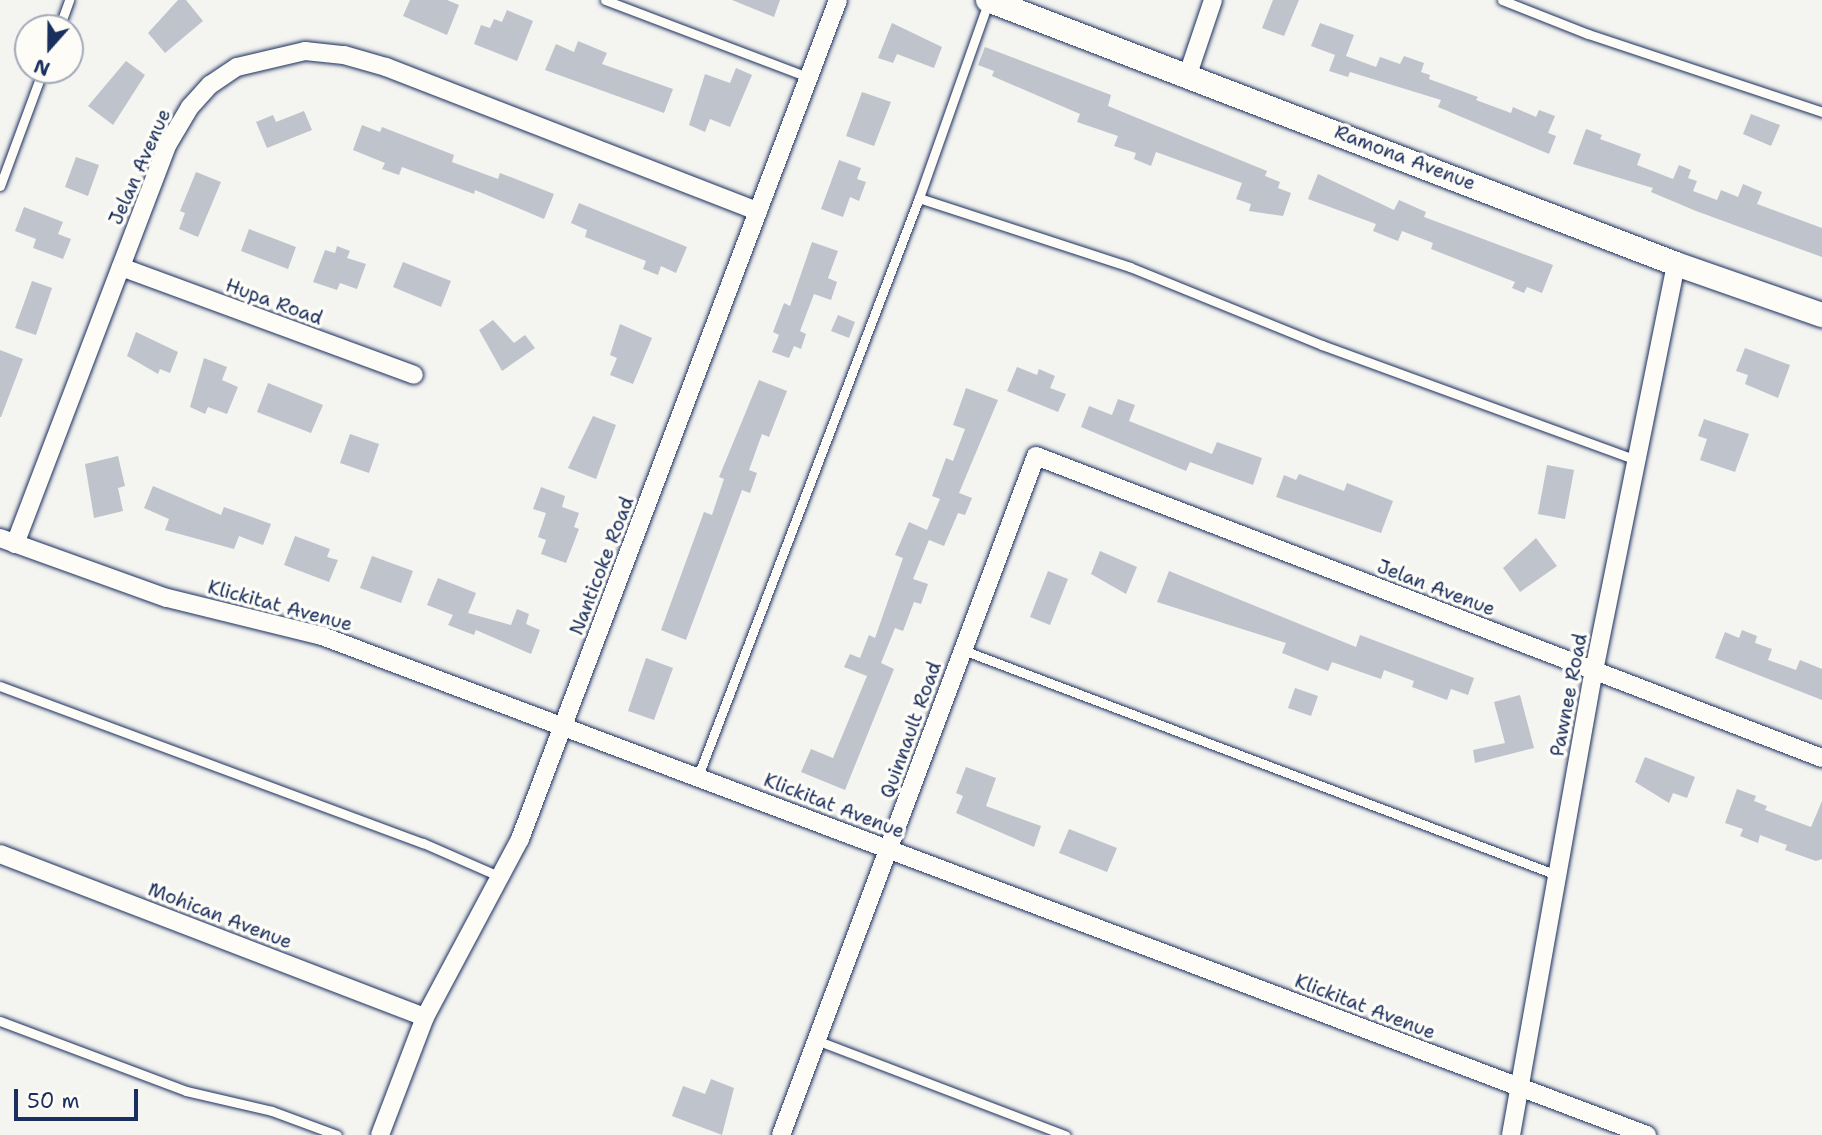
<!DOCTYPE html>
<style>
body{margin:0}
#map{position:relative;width:1822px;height:1135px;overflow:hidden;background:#f4f4f1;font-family:"Shantell Sans",sans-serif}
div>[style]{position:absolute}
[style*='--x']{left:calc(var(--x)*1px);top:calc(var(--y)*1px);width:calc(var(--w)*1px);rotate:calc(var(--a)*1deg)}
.building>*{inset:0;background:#bfc3cc}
.roads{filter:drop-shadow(0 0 2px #1b2f5e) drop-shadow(0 0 2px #1b2f5e)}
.lane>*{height:9px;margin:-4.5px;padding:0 4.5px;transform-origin:4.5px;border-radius:4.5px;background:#fdfcf7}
.street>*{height:18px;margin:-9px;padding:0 9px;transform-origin:9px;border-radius:9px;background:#fdfcf7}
.secondary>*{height:24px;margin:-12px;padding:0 12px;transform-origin:12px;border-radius:12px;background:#fdfcf7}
span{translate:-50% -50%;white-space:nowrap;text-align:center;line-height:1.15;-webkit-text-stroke:7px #fdfcf7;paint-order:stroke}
.street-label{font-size:19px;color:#1b2f5e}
.north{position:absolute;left:14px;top:14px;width:70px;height:70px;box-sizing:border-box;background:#fdfcf7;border:2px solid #a3aaba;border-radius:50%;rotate:201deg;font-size:19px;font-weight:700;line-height:28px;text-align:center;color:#1b2f5e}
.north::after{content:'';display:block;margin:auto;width:24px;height:32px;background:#1b2f5e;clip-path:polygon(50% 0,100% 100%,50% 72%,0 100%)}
.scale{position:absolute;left:14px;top:1089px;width:124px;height:32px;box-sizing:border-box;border:4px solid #1b2f5e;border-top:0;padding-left:9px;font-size:21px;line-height:24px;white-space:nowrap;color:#1b2f5e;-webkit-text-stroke:5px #fdfcf7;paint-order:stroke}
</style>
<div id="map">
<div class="building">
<div style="clip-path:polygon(178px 0,186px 0,203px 21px,165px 53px,148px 33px)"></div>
<div style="clip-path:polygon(410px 0,447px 0,459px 5px,447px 35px,403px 16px)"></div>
<div style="clip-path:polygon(732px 0,780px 0,774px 17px)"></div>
<div style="clip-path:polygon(1273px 0,1299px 0,1284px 36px,1262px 28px)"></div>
<div style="clip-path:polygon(507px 10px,533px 21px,517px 61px,474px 44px,481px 25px,490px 28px,494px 19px,502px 22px)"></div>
<div style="clip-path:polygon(892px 23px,942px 47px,934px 68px,897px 54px,893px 63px,878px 58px)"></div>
<div style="clip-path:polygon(1320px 23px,1354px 35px,1346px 56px,1376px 67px,1380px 57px,1400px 64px,1404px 56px,1424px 63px,1421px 72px,1430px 75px,1429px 79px,1478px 97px,1476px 100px,1511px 113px,1513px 107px,1536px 117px,1539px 110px,1555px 116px,1548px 133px,1556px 136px,1549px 154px,1438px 107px,1441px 100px,1350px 72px,1348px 77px,1329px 71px,1335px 55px,1311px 46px)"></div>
<div style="clip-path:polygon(578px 41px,607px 53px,602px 64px,673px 89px,664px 113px,545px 70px,556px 44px,574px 52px)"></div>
<div style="clip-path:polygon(985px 47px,1111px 95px,1108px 106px,1267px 171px,1265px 176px,1280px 182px,1278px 188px,1291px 193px,1283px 216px,1249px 211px,1251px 204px,1236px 199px,1242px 183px,1156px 152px,1151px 166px,1134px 159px,1136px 153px,1114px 146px,1118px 136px,1077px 122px,1080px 114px,992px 76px,994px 71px,978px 65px)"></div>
<div style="clip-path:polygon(126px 61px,145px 75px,113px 125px,88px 106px)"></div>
<div style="clip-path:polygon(736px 68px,752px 75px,730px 127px,710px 119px,705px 132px,689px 125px,705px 74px,730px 83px)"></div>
<div style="clip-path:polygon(862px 92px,891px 102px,874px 146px,846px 136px)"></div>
<div style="clip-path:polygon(304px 111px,312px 130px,267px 148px,256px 122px,273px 115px,276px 122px)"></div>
<div style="clip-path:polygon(1751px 114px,1780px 125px,1771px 146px,1743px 134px)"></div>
<div style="clip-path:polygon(362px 125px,380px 132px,382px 127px,454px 155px,452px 162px,498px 179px,500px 173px,554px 194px,544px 219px,475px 190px,474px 194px,402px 167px,399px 175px,382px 169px,385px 163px,353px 150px)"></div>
<div style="clip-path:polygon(1586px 129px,1602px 135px,1600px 139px,1641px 154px,1637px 165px,1673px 179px,1679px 165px,1691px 170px,1688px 178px,1697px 181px,1693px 191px,1717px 200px,1721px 190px,1738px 197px,1743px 184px,1762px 192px,1757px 204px,1822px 228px,1822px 257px,1696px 211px,1651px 192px,1653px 188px,1573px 164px)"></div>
<div style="clip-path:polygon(76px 157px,99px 165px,88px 196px,65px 187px)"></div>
<div style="clip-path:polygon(839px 160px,861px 168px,857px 179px,866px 182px,859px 201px,850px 197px,843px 217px,821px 209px)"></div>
<div style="clip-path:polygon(196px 172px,221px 182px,198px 237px,179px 229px,185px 213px,180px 211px)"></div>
<div style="clip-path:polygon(1318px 174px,1394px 210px,1399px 200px,1426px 212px,1424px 217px,1553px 265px,1542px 293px,1527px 287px,1524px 293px,1512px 288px,1515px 282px,1431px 249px,1433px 243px,1402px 231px,1398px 241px,1373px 231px,1376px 224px,1308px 199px)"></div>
<div style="clip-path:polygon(579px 203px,687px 247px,676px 273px,661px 266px,658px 275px,643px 269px,646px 261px,585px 237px,587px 230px,571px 223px)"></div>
<div style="clip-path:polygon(24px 207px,63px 222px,58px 234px,71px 239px,63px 259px,33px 248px,36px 239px,15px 231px)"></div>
<div style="clip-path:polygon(249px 229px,296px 247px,288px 269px,241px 251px)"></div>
<div style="clip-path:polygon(812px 242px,838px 251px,828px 278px,837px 282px,831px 300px,814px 294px,800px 331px,806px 334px,801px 349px,794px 346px,789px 358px,772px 352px,779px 335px,773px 332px,784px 303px,790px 306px)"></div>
<div style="clip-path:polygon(337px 246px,350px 251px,347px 258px,366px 264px,357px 289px,340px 283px,337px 290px,313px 282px,325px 250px,335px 253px)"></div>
<div style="clip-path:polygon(403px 262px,451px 281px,441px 307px,393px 287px)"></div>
<div style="clip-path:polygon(32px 281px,52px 288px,36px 335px,15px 328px)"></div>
<div style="clip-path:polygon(838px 315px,855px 322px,849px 338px,831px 331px)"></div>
<div style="clip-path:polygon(493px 320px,514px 343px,525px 335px,535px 348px,502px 371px,479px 330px)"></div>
<div style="clip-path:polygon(620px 324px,652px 338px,633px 384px,610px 375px,617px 358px,610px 355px)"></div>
<div style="clip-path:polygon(136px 332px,178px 352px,170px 373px,160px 369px,158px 374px,127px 356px)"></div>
<div style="clip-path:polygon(1745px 348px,1790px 365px,1778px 398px,1745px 384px,1748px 375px,1736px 371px)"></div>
<div style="clip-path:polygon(0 350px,23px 359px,1px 417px,0 417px)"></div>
<div style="clip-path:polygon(204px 358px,227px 367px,222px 380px,238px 387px,227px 414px,208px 407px,205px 414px,190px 407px)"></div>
<div style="clip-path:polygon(1017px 367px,1037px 375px,1039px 369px,1055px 376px,1050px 388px,1066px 394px,1058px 412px,1007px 391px)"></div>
<div style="clip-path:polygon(759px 380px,787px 391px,769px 437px,762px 434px,749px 470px,757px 473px,750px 493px,742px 490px,686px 640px,661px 630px,704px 512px,712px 515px,724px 479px,719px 477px)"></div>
<div style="clip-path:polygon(268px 383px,323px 405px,311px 433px,257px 412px)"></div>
<div style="clip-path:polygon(966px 388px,998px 400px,959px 493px,972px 498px,965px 515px,958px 513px,944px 546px,929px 540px,913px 579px,928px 584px,921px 604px,914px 602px,903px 631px,895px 628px,881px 663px,894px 669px,845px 790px,801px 772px,811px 749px,833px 758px,867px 676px,844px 667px,850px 654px,860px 658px,869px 635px,875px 638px,903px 558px,895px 555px,909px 522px,927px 530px,940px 499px,932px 496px,946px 458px,953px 461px,965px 429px,953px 425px)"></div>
<div style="clip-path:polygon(1118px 399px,1135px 405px,1129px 421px,1212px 454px,1217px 442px,1262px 458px,1253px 485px,1190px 462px,1186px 471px,1081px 427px,1089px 406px,1112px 415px)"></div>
<div style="clip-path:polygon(593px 416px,616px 425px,596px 479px,568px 468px)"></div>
<div style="clip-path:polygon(1704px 419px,1749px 434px,1735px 472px,1700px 460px,1707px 439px,1698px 436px)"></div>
<div style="clip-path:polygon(350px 434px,379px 444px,369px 473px,340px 463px)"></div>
<div style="clip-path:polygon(118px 456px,125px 486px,118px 488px,123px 511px,94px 518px,85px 464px)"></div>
<div style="clip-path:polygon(1547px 465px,1574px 470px,1565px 519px,1538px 514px)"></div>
<div style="clip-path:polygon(1299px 474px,1344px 491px,1347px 483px,1393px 501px,1381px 533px,1276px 497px,1284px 475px,1296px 480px)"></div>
<div style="clip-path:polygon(153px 486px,221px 515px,224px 507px,271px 524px,263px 545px,239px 536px,234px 549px,165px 530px,169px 519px,144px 508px)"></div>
<div style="clip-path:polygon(541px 487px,565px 496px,562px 507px,579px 513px,574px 527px,579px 529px,566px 563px,541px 554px,546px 540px,538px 537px,546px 513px,533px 509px)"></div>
<div style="clip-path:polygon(295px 536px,330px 549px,327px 557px,338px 560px,329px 582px,284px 565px)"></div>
<div style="clip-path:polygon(1536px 538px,1557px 566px,1520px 592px,1503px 568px)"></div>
<div style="clip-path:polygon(1100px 551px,1137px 567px,1126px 594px,1091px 574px)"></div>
<div style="clip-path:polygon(372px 556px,413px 571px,401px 603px,360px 588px)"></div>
<div style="clip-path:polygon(1048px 571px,1068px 579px,1050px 625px,1030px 617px)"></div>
<div style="clip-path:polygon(1169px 571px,1356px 647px,1360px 635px,1474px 678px,1468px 695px,1451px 689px,1447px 700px,1412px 687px,1414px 681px,1384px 670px,1381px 679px,1332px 662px,1328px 671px,1282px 653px,1286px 643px,1157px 602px)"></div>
<div style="clip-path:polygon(438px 578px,476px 593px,468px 613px,511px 625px,517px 609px,529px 614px,526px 624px,540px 630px,531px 654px,476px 630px,474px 635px,448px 625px,453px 615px,427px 605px)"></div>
<div style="clip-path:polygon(1742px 630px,1757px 636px,1755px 643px,1772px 649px,1768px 660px,1796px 670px,1800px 660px,1822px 669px,1822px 700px,1715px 658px,1725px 632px,1739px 638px)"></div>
<div style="clip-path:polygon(646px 658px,673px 668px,654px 720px,628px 711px)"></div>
<div style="clip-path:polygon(1295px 688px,1318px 696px,1311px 716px,1288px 708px)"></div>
<div style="clip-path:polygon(1520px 695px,1534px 748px,1475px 763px,1473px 750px,1505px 743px,1494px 702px)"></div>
<div style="clip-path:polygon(1645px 757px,1695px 777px,1687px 798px,1673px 793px,1669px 803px,1635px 782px)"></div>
<div style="clip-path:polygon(966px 767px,996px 778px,986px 806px,1041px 826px,1034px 847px,956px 813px,963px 796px,956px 793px)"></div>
<div style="clip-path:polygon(1737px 789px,1756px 796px,1754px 801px,1767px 806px,1765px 810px,1811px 827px,1822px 801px,1822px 859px,1816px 861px,1785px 850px,1787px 845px,1760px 835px,1758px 843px,1740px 836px,1743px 829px,1725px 823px)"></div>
<div style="clip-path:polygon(1069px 829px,1117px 848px,1107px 872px,1059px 853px)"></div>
<div style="clip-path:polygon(711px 1079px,734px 1088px,722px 1135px,672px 1116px,683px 1086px,705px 1094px)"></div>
</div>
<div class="roads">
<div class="lane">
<div style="--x:605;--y:0;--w:217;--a:20.8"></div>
<div style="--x:989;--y:0;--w:210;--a:109.5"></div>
<div style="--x:919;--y:198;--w:222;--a:18.1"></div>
<div style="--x:1130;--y:267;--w:207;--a:22.1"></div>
<div style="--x:1322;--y:345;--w:334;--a:20.1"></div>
<div style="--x:1502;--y:0;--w:92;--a:21.6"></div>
<div style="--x:1588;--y:34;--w:247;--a:18.4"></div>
<div style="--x:59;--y:28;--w:30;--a:-70"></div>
<div style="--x:0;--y:186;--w:124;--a:-69.7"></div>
<div style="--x:963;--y:650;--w:635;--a:20.75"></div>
<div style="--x:0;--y:686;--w:451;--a:20.4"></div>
<div style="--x:423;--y:843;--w:85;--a:23.6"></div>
<div style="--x:698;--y:776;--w:619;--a:-69.08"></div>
<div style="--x:0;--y:1021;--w:199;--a:20.6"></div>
<div style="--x:186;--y:1091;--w:88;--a:13.1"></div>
<div style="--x:272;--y:1111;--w:69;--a:20.3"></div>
<div style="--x:816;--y:1040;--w:267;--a:20.9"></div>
</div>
<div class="street">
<div style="--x:1188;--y:74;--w:78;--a:-71.3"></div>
<div style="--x:121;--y:267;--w:312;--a:20.2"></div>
<div style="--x:0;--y:538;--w:177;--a:19.8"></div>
<div style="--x:167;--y:598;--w:160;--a:13.8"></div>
<div style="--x:322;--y:636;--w:1416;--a:20.64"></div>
<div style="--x:15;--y:544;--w:428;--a:-69.1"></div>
<div style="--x:168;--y:144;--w:43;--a:-59.3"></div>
<div style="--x:190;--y:107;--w:30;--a:-48"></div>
<div style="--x:210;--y:85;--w:32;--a:-34"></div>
<div style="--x:237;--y:67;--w:70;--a:-13.2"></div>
<div style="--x:305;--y:51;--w:39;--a:6"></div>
<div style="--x:344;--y:55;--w:44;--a:15.9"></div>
<div style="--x:386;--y:67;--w:399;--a:21.2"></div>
<div style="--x:0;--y:854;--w:455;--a:21"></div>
<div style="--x:380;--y:1135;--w:126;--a:-69.1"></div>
<div style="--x:425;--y:1017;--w:202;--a:-61.9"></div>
<div style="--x:520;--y:839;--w:897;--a:-69.24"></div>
<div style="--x:781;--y:1135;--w:725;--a:-69.42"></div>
<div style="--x:1036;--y:456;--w:842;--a:21.02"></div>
<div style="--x:1511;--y:1135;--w:471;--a:-79.9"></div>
<div style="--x:1594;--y:671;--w:415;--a:-78.6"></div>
</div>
<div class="secondary">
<div style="--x:988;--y:0;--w:737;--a:20.99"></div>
<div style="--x:1676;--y:264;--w:155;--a:19.3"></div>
</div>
</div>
<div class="street-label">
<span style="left:1405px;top:158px;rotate:21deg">Ramona Avenue</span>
<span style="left:140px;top:167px;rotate:-66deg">Jelan Avenue</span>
<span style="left:274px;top:302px;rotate:20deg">Hupa Road</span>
<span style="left:602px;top:566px;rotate:-69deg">Nanticoke Road</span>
<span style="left:1436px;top:588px;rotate:21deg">Jelan Avenue</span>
<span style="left:280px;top:606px;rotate:15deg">Klickitat Avenue</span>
<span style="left:1569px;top:695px;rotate:-79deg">Pawnee Road</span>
<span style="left:911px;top:730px;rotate:-70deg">Quinnault Road</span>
<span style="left:834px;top:806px;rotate:21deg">Klickitat Avenue</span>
<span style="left:220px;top:916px;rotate:21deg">Mohican Avenue</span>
<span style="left:1365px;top:1007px;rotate:21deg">Klickitat Avenue</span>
</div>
<div class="north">N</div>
<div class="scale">50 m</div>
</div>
